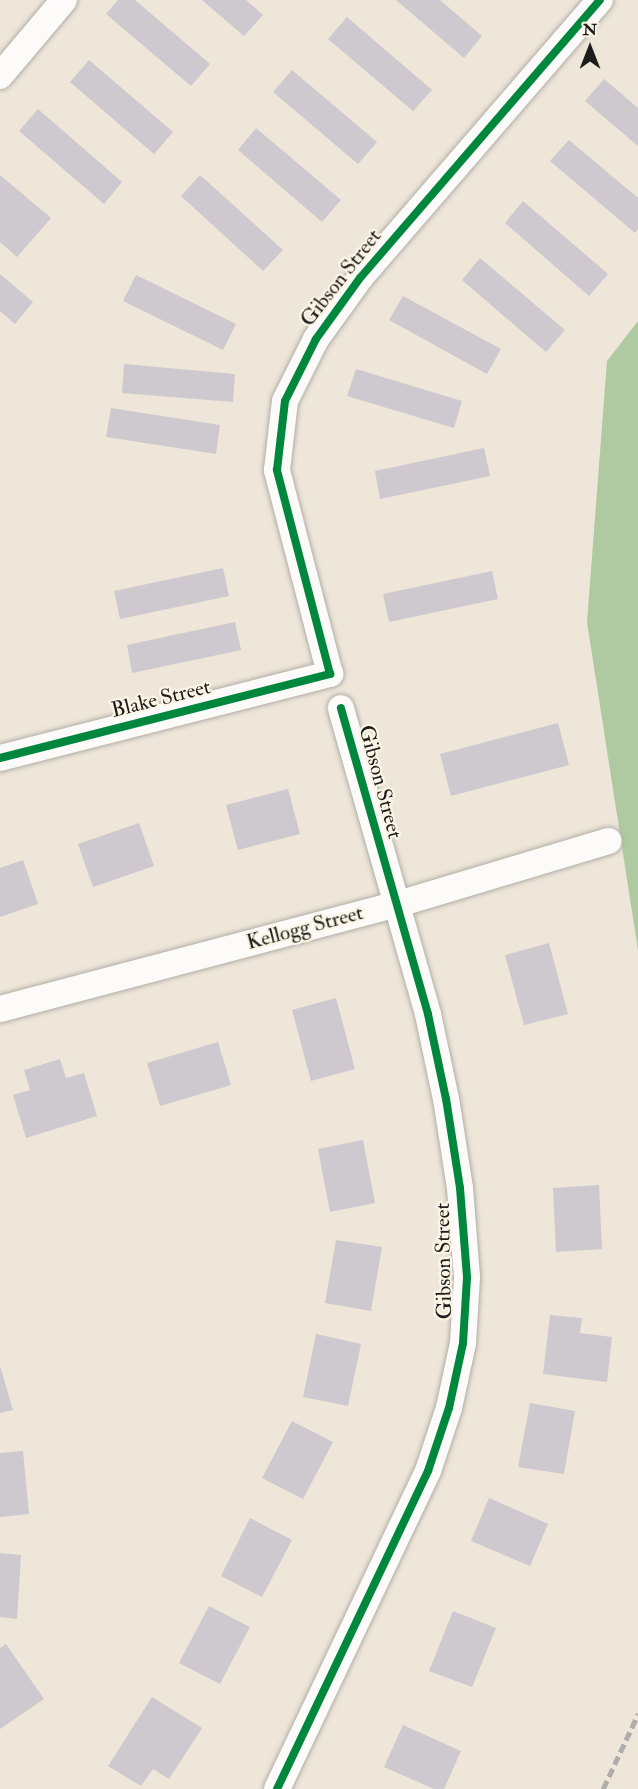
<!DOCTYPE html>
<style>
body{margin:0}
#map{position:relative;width:638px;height:1789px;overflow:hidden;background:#ede6d9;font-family:"IM FELL Double Pica",serif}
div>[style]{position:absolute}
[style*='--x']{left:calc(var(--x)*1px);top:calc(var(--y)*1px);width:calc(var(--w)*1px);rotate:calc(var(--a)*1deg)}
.forest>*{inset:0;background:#afcaa0}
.building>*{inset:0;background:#cec8cf}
.roads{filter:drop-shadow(0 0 2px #b2aea6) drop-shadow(0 0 2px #b2aea6)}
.minor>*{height:26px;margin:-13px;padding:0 13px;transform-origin:13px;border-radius:13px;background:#fcfbf9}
.rail>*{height:4.5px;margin-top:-2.25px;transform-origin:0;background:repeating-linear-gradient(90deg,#afaeac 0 9px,transparent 0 13.5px)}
.cycleway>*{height:8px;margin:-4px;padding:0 4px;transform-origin:4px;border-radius:4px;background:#00873e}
span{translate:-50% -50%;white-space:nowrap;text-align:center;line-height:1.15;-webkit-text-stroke:4.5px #fcf5e5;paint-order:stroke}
.street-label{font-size:21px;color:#1c1c1c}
.north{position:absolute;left:560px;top:18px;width:60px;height:60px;-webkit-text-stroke:4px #fcf5e5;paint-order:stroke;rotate:0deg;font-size:16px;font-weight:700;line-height:24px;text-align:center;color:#1c1c1c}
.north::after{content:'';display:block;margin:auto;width:21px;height:27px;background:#1c1c1c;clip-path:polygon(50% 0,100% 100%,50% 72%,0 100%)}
</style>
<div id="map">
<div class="forest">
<div style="clip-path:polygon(638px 321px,638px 950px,587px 622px,607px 361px)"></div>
</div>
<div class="building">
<div style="clip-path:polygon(118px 0,135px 0,210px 64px,191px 86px,106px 14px)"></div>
<div style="clip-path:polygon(202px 0,246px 0,263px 15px,244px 36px)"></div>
<div style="clip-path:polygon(396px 0,440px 0,482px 36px,464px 58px)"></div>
<div style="clip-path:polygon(347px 17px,432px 90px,413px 111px,328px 39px)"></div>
<div style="clip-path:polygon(89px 60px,173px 132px,154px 154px,70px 82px)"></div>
<div style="clip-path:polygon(292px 70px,377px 142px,358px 164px,273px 92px)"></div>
<div style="clip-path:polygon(604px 79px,638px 108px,638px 146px,585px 101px)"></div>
<div style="clip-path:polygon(38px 109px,122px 182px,104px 204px,19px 131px)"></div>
<div style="clip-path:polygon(256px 128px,341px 200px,322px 222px,238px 150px)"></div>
<div style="clip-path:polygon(569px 140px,638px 198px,638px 229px,635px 233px,550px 161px)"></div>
<div style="clip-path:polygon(0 175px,51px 218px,17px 257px,0 242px)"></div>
<div style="clip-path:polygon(200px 175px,283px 250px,263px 271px,181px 196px)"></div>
<div style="clip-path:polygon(523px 201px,608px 274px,589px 296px,505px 223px)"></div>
<div style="clip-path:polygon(480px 258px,565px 330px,546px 352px,462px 280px)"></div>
<div style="clip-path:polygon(0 274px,33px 302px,15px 324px,0 311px)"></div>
<div style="clip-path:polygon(136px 275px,236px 324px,223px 350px,123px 301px)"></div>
<div style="clip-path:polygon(403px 296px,501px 349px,487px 374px,389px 320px)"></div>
<div style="clip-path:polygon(124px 364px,235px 374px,233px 402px,122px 393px)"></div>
<div style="clip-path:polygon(356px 369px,462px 401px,454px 428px,347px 396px)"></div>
<div style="clip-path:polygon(111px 408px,220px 425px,216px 454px,106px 437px)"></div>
<div style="clip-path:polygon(484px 448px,490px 476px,380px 499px,375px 471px)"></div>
<div style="clip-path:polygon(223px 568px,229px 596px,120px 619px,114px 591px)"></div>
<div style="clip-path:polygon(492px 571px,498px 599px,389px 622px,383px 594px)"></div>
<div style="clip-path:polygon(235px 622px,241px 650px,132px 673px,127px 645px)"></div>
<div style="clip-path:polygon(558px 723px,569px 765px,451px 796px,440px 754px)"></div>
<div style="clip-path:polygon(288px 789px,300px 834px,238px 850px,226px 805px)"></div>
<div style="clip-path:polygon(139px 823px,154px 866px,93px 887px,78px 844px)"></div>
<div style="clip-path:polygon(23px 860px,38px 904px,0 917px,0 868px)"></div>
<div style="clip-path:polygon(549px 943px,568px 1014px,524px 1025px,505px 955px)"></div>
<div style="clip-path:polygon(336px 998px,355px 1069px,311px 1081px,292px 1010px)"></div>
<div style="clip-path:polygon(218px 1042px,231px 1085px,160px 1106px,147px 1063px)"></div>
<div style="clip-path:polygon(60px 1059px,66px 1078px,84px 1073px,97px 1116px,26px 1138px,13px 1095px,30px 1090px,24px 1070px)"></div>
<div style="clip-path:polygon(363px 1140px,375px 1203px,330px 1212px,318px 1149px)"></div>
<div style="clip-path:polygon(599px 1185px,602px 1249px,556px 1252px,553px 1188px)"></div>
<div style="clip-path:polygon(336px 1240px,382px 1247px,371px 1311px,325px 1303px)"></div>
<div style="clip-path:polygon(550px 1315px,582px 1318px,580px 1333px,612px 1337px,607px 1382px,543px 1374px)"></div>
<div style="clip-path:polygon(316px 1334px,361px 1344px,348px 1406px,303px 1397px)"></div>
<div style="clip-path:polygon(0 1366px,13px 1410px,0 1413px)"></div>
<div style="clip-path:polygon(530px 1403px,575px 1411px,564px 1474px,518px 1467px)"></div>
<div style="clip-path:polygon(292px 1421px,333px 1442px,303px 1499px,262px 1478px)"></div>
<div style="clip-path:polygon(23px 1451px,29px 1514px,0 1517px,0 1453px)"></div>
<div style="clip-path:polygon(489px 1498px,548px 1524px,530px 1566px,471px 1541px)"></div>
<div style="clip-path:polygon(250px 1518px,292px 1540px,262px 1597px,221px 1576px)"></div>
<div style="clip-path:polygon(0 1553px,21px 1555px,17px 1619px,0 1617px)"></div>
<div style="clip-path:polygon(209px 1606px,250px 1627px,220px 1684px,179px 1663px)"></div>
<div style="clip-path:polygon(453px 1611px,496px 1628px,472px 1687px,429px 1671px)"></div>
<div style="clip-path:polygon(6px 1644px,44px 1699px,0 1729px,0 1648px)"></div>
<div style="clip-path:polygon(152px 1697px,202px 1728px,169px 1779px,153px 1769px,141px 1786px,108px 1766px)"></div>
<div style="clip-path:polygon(403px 1725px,461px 1751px,444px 1789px,434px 1789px,384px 1767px)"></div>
</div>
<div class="roads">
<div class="minor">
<div style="--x:0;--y:76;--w:99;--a:-49.9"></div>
<div style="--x:0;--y:758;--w:341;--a:-14.3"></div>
<div style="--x:330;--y:674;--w:211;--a:-104.6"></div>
<div style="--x:277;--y:470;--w:69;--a:-83.4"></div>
<div style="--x:285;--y:401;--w:69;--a:-63.4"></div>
<div style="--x:316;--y:339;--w:75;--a:-54.2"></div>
<div style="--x:360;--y:278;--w:367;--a:-49.2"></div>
<div style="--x:0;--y:1009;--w:408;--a:-14.8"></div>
<div style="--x:395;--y:905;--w:223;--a:-16.7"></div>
<div style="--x:277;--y:1789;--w:352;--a:-64.6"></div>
<div style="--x:428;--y:1471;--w:66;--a:-71.6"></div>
<div style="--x:449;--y:1408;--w:66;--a:-77.8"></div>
<div style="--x:463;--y:1343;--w:66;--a:-86.5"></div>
<div style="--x:467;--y:1277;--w:89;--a:-94.5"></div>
<div style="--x:460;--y:1188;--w:90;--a:-98.9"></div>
<div style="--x:446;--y:1099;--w:87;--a:-102"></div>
<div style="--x:428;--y:1014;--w:318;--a:-105.9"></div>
</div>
</div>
<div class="rail">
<div style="--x:603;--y:1789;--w:83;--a:-65"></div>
</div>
<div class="cycleway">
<div style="--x:0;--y:758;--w:341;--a:-14.3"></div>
<div style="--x:330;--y:674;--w:211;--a:-104.6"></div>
<div style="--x:277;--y:470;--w:69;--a:-83.4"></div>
<div style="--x:285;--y:401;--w:69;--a:-63.4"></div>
<div style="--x:316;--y:339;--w:75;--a:-54.2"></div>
<div style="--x:360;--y:278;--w:367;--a:-49.2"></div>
<div style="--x:277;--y:1789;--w:352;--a:-64.6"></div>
<div style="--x:428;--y:1471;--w:66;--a:-71.6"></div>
<div style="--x:449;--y:1408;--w:66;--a:-77.8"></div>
<div style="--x:463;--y:1343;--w:66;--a:-86.5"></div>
<div style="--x:467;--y:1277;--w:89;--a:-94.5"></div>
<div style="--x:460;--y:1188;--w:90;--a:-98.9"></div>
<div style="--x:446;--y:1099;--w:87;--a:-102"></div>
<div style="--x:428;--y:1014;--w:318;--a:-105.9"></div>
</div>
<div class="street-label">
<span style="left:341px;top:278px;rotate:-52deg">Gibson Street</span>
<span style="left:161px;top:699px;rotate:-14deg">Blake Street</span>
<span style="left:380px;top:782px;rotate:75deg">Gibson Street</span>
<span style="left:305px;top:928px;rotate:-15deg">Kellogg Street</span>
<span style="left:444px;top:1261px;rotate:-91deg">Gibson Street</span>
</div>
<div class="north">N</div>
</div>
